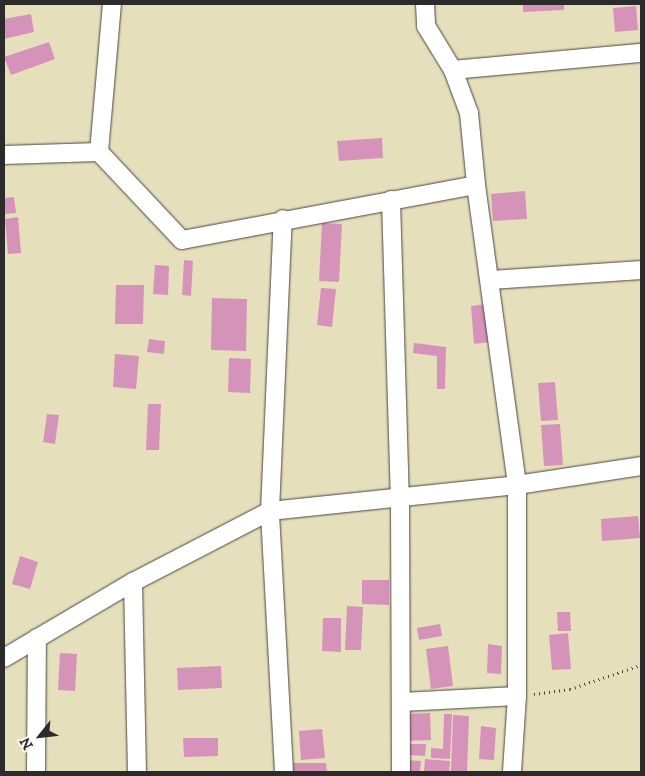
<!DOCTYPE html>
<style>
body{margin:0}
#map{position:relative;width:645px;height:776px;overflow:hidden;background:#e6dfbb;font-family:"IM FELL DW Pica",serif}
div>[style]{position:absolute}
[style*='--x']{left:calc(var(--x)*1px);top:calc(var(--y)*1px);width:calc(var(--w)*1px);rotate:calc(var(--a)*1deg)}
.building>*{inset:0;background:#d693b9}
.path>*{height:2.5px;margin-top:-1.25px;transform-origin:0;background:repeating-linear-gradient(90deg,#474641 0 1px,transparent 0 5px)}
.roads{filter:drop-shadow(0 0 1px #474641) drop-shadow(0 0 1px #474641)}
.street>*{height:18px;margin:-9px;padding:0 9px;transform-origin:9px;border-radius:9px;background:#fff}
span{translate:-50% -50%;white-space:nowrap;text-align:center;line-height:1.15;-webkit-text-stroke:4px #fbf7ec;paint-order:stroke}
.frame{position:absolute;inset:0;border:5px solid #2b2b2b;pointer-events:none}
.north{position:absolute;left:15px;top:711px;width:50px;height:50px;-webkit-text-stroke:4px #fbf7ec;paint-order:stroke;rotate:241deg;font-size:14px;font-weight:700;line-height:20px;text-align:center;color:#2b2b2b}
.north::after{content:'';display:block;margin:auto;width:18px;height:22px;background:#2b2b2b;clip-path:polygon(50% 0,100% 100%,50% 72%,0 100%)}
</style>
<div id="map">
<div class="building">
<div style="clip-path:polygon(523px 4px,564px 4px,564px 10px,523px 12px)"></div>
<div style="clip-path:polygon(636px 6px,638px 30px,615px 32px,613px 8px)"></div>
<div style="clip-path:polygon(31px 14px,34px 32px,4px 39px,4px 19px)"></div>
<div style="clip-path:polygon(49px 42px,55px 59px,11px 75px,4px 57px)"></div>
<div style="clip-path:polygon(382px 138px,383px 158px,339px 161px,337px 141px)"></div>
<div style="clip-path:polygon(525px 191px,527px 219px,493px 221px,491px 194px)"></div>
<div style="clip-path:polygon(14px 197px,16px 213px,4px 214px,4px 198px)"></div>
<div style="clip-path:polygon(18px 217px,21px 253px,8px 254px,5px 219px)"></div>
<div style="clip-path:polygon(322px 223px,342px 224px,339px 282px,319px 281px)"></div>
<div style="clip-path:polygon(184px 260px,193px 261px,191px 296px,182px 295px)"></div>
<div style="clip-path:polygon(155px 265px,169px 266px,168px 295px,153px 294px)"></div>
<div style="clip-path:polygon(116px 285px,144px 285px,143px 324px,115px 324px)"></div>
<div style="clip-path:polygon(321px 288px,336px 289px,332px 327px,317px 325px)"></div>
<div style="clip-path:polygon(212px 298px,247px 299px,246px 351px,211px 350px)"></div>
<div style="clip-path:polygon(487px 304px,490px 342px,474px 344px,471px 306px)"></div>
<div style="clip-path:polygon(149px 339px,165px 341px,164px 354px,147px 352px)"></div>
<div style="clip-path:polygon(414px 343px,446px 347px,445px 389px,437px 389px,437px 356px,413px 353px)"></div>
<div style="clip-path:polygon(115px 354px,139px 356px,136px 389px,113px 387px)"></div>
<div style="clip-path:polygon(229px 358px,251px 359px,250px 393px,228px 392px)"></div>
<div style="clip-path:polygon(555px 382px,558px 420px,541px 421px,538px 383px)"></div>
<div style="clip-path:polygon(148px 404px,161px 404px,159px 450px,146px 450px)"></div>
<div style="clip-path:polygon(47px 414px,59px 415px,55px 444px,43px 442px)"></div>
<div style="clip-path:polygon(560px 424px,563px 465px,544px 466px,541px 425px)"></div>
<div style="clip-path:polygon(638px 516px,640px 538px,602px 541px,601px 519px)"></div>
<div style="clip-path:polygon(20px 556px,38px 562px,30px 589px,12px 584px)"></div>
<div style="clip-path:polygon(362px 580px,389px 580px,389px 605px,362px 604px)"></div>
<div style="clip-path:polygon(347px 606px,363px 607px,361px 650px,345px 650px)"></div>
<div style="clip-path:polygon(557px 612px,570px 612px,571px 631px,558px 631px)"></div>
<div style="clip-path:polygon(323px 618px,341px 618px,341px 652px,322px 651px)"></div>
<div style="clip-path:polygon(440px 624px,442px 636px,419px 640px,417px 628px)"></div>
<div style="clip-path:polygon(568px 633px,571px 669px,552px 670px,549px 635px)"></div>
<div style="clip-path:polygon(488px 644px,502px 646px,501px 674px,487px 673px)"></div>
<div style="clip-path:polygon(448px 646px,453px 686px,431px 689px,426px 649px)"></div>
<div style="clip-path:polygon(60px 653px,77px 654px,75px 691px,58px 690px)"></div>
<div style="clip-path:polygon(221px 666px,222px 688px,178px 690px,177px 668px)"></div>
<div style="clip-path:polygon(430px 713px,431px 740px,408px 741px,407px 714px)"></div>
<div style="clip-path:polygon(444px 714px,452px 714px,450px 759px,431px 758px,431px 748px,443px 749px)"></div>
<div style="clip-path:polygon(453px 715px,469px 716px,467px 772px,451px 772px)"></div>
<div style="clip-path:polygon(481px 726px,496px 728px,494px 760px,479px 759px)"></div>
<div style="clip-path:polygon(322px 729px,325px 758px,301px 760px,299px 731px)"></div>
<div style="clip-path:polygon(183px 738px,218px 738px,218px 756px,184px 757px)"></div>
<div style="clip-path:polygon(409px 744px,426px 744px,425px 756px,409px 755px)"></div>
<div style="clip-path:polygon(425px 759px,450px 761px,449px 772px,424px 772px)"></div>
<div style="clip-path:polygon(408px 760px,421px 761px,420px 772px,407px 772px)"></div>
<div style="clip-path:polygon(290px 763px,326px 763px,327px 772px,290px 772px)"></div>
</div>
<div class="path">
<div style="--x:534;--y:694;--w:36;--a:-8"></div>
<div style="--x:570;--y:689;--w:75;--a:-18.7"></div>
</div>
<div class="roads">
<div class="street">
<div style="--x:425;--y:4;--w:22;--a:87"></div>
<div style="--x:426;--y:26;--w:52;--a:58.5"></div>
<div style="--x:453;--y:70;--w:46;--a:69.6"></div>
<div style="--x:469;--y:113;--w:72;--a:84.4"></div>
<div style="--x:453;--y:70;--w:189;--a:-5.2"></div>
<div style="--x:99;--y:152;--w:149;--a:-85"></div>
<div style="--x:4;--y:155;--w:95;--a:-1.8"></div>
<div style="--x:99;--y:152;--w:121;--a:46.7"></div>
<div style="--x:182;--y:240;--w:299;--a:-10.6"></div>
<div style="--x:476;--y:185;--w:303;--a:82.2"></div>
<div style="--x:517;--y:485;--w:211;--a:90"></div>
<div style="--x:517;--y:696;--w:76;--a:93.8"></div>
<div style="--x:391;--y:200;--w:297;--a:88.3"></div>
<div style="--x:400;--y:497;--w:275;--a:89.8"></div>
<div style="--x:492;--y:280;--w:149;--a:-3.8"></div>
<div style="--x:133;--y:582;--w:190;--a:88.8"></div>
<div style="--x:4;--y:658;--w:150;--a:-30.5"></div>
<div style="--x:133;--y:582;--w:154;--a:-27.4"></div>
<div style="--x:270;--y:511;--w:292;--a:-87.5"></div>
<div style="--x:402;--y:702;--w:115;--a:-3"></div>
<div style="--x:36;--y:772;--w:134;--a:-89.6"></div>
<div style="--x:284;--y:772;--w:261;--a:-93.1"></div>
<div style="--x:270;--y:511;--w:248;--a:-6"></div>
<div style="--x:517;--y:485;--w:125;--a:-8.7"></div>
</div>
</div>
<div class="frame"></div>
<div class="north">N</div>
</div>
